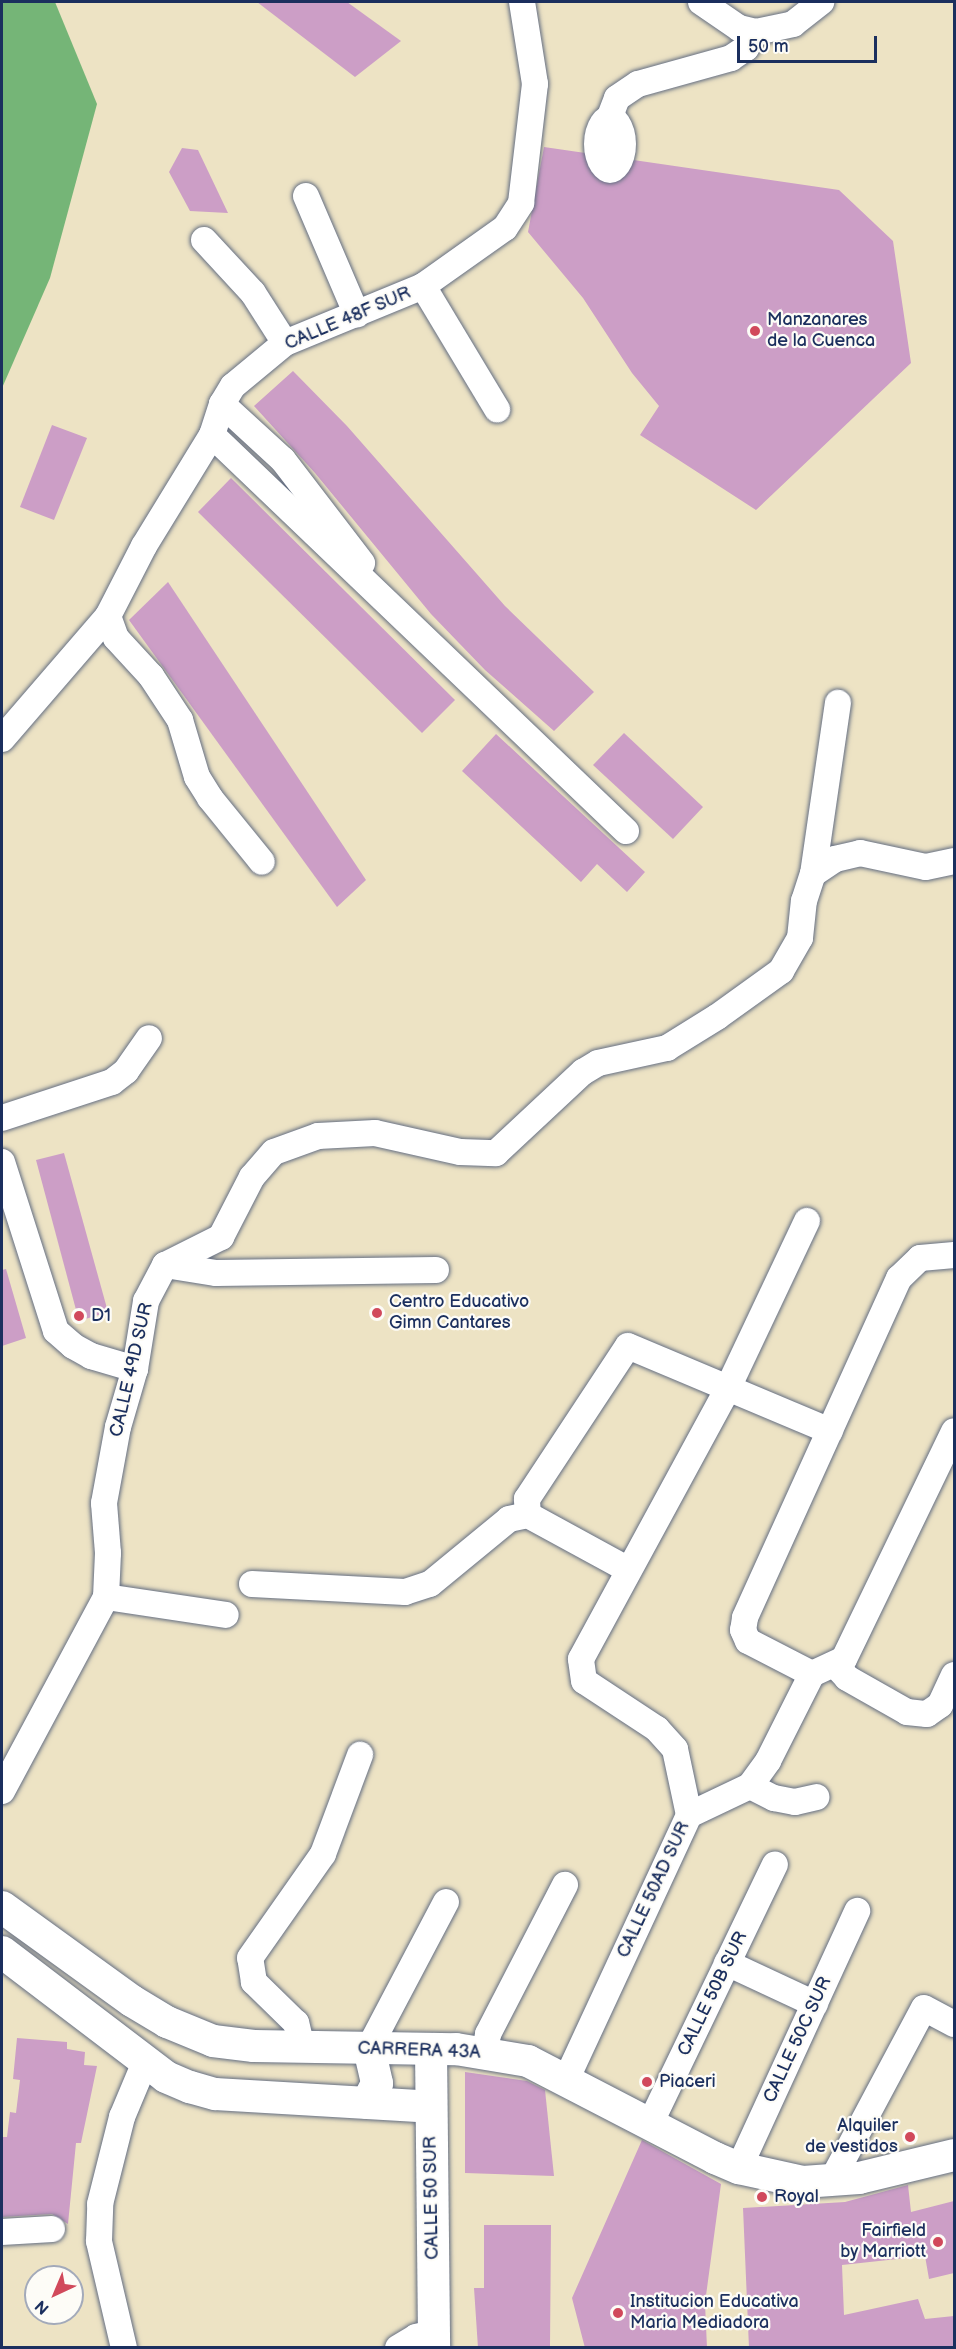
<!DOCTYPE html>
<style>
body{margin:0}
#map{position:relative;width:956px;height:2349px;overflow:hidden;background:#ede3c4;font-family:"Balsamiq Sans",sans-serif}
div>[style]{position:absolute}
[style*='--x']{left:calc(var(--x)*1px);top:calc(var(--y)*1px);width:calc(var(--w)*1px);rotate:calc(var(--a)*1deg)}
.forest>*{inset:0;background:#75b577}
.building>*{inset:0;background:#cc9ec6}
.roads{filter:drop-shadow(0 0 2px #646e82) drop-shadow(0 0 2px #646e82)}
.minor>*{height:26px;margin:-13px;padding:0 13px;transform-origin:13px;border-radius:13px;background:#fff}
.minor>.ring{margin:-13px;padding:0;box-sizing:content-box;background:none;border:26px solid #fff;border-radius:50%}
.major>*{height:32px;margin:-16px;padding:0 16px;transform-origin:16px;border-radius:16px;background:#fff}
.dots>*{width:16px;height:16px;translate:-50% -50%;box-sizing:border-box;border:3px solid #fdfcf7;border-radius:50%}
span{translate:-50% -50%;white-space:nowrap;text-align:center;line-height:1.15;-webkit-text-stroke:4.5px #fdfcf7;paint-order:stroke}
.street-label{font-size:18px;color:#1b2f5e}
.poi-label{font-size:18px;color:#1b2f5e}
.left{translate:0 -50%;text-align:left}
.right{translate:-100% -50%;text-align:right}
.frame{position:absolute;inset:0;border:3px solid #1b2f5e;pointer-events:none}
.north{position:absolute;left:24px;top:2265px;width:60px;height:60px;box-sizing:border-box;background:#fdfcf7;border:2px solid #a3aaba;border-radius:50%;rotate:224deg;font-size:16px;font-weight:700;line-height:24px;text-align:center;color:#1b2f5e}
.north::after{content:'';display:block;margin:auto;width:21px;height:27px;background:#d1495b;clip-path:polygon(50% 0,100% 100%,50% 72%,0 100%)}
.scale{position:absolute;left:737px;top:36px;width:140px;height:27px;box-sizing:border-box;border:3px solid #1b2f5e;border-top:0;padding-left:8px;font-size:18px;line-height:21px;white-space:nowrap;color:#1b2f5e;-webkit-text-stroke:4px #fdfcf7;paint-order:stroke}
</style>
<div id="map">
<div class="forest">
<div style="clip-path:polygon(2px 2px,55px 2px,97px 104px,50px 278px,2px 388px)"></div>
</div>
<div class="building">
<div style="clip-path:polygon(257px 2px,347px 2px,401px 41px,355px 77px)"></div>
<div style="clip-path:polygon(544px 147px,839px 190px,893px 241px,911px 363px,756px 510px,640px 435px,659px 406px,632px 373px,583px 298px,528px 232px)"></div>
<div style="clip-path:polygon(182px 148px,198px 150px,228px 213px,190px 211px,169px 172px)"></div>
<div style="clip-path:polygon(293px 371px,347px 426px,505px 606px,594px 692px,554px 731px,485px 670px,431px 614px,315px 473px,254px 406px)"></div>
<div style="clip-path:polygon(52px 425px,87px 438px,54px 520px,20px 507px)"></div>
<div style="clip-path:polygon(231px 478px,455px 700px,422px 733px,198px 512px)"></div>
<div style="clip-path:polygon(168px 582px,366px 880px,337px 907px,129px 620px)"></div>
<div style="clip-path:polygon(624px 733px,703px 807px,673px 839px,593px 765px)"></div>
<div style="clip-path:polygon(496px 734px,645px 872px,627px 892px,597px 864px,581px 882px,462px 771px)"></div>
<div style="clip-path:polygon(64px 1153px,108px 1312px,79px 1321px,36px 1160px)"></div>
<div style="clip-path:polygon(6px 1269px,26px 1338px,2px 1346px,2px 1270px)"></div>
<div style="clip-path:polygon(17px 2038px,67px 2042px,67px 2049px,85px 2052px,84px 2065px,97px 2066px,81px 2143px,76px 2143px,68px 2224px,52px 2214px,2px 2217px,2px 2137px,7px 2137px,10px 2112px,16px 2113px,20px 2080px,13px 2079px)"></div>
<div style="clip-path:polygon(465px 2072px,527px 2081px,545px 2090px,554px 2176px,465px 2173px)"></div>
<div style="clip-path:polygon(642px 2140px,721px 2184px,705px 2303px,707px 2348px,585px 2348px,572px 2298px)"></div>
<div style="clip-path:polygon(908px 2185px,911px 2212px,954px 2201px,954px 2273px,929px 2279px,925px 2256px,842px 2265px,844px 2315px,918px 2299px,925px 2319px,954px 2316px,954px 2348px,749px 2348px,743px 2208px,845px 2202px)"></div>
<div style="clip-path:polygon(484px 2225px,551px 2225px,550px 2348px,478px 2348px,474px 2288px,484px 2288px)"></div>
</div>
<div class="roads">
<div class="minor">
<div style="--x:701;--y:2;--w:46;--a:34.4"></div>
<div style="--x:739;--y:28;--w:17;--a:13"></div>
<div style="--x:756;--y:32;--w:38;--a:-12"></div>
<div style="--x:793;--y:24;--w:36;--a:-38"></div>
<div class="ring" style="left:597px;top:118px;width:-2px;height:-2px"></div>
<div style="--x:609;--y:119;--w:22;--a:-69"></div>
<div style="--x:617;--y:98;--w:25;--a:-34"></div>
<div style="--x:638;--y:84;--w:97;--a:-15.6"></div>
<div style="--x:731;--y:58;--w:18;--a:-34"></div>
<div style="--x:746;--y:48;--w:19;--a:-58"></div>
<div style="--x:306;--y:196;--w:129;--a:66.8"></div>
<div style="--x:204;--y:240;--w:72;--a:47.2"></div>
<div style="--x:253;--y:293;--w:59;--a:57.4"></div>
<div style="--x:423;--y:286;--w:144;--a:59"></div>
<div style="--x:222;--y:404;--w:83;--a:42.6"></div>
<div style="--x:283;--y:460;--w:130;--a:52.5"></div>
<div style="--x:212;--y:435;--w:573;--a:43.73"></div>
<div style="--x:108;--y:616;--w:23;--a:70"></div>
<div style="--x:116;--y:638;--w:52;--a:47.4"></div>
<div style="--x:151;--y:676;--w:53;--a:56.6"></div>
<div style="--x:180;--y:720;--w:59;--a:73.4"></div>
<div style="--x:197;--y:777;--w:25;--a:58"></div>
<div style="--x:210;--y:798;--w:82;--a:50.9"></div>
<div style="--x:2;--y:739;--w:162;--a:-49.2"></div>
<div style="--x:108;--y:616;--w:79;--a:-62.8"></div>
<div style="--x:144;--y:546;--w:130;--a:-58.5"></div>
<div style="--x:212;--y:435;--w:33;--a:-72"></div>
<div style="--x:222;--y:404;--w:21;--a:-59"></div>
<div style="--x:233;--y:386;--w:67;--a:-39.6"></div>
<div style="--x:285;--y:343;--w:149;--a:-22.4"></div>
<div style="--x:423;--y:286;--w:100;--a:-35.3"></div>
<div style="--x:505;--y:228;--w:30;--a:-57"></div>
<div style="--x:521;--y:203;--w:120;--a:-83.3"></div>
<div style="--x:535;--y:84;--w:83;--a:-99"></div>
<div style="--x:813;--y:874;--w:173;--a:-81.7"></div>
<div style="--x:2;--y:1118;--w:116;--a:-18.1"></div>
<div style="--x:112;--y:1082;--w:18;--a:-38"></div>
<div style="--x:126;--y:1071;--w:40;--a:-55.1"></div>
<div style="--x:2;--y:1162;--w:177;--a:72.3"></div>
<div style="--x:56;--y:1331;--w:23;--a:41"></div>
<div style="--x:73;--y:1346;--w:21;--a:29"></div>
<div style="--x:91;--y:1356;--w:46;--a:16.5"></div>
<div style="--x:954;--y:1255;--w:34;--a:175"></div>
<div style="--x:920;--y:1258;--w:29;--a:136"></div>
<div style="--x:899;--y:1278;--w:373;--a:114.4"></div>
<div style="--x:745;--y:1618;--w:12;--a:99"></div>
<div style="--x:743;--y:1630;--w:12;--a:66"></div>
<div style="--x:748;--y:1641;--w:72;--a:27.3"></div>
<div style="--x:812;--y:1674;--w:35;--a:-25"></div>
<div style="--x:844;--y:1659;--w:253;--a:-64.2"></div>
<div style="--x:165;--y:1265;--w:52;--a:8.9"></div>
<div style="--x:216;--y:1273;--w:220;--a:-0.8"></div>
<div style="--x:528;--y:1515;--w:16;--a:-94"></div>
<div style="--x:527;--y:1499;--w:183;--a:-56.6"></div>
<div style="--x:628;--y:1346;--w:219;--a:22.8"></div>
<div style="--x:252;--y:1584;--w:153;--a:3"></div>
<div style="--x:405;--y:1592;--w:26;--a:-18"></div>
<div style="--x:430;--y:1584;--w:102;--a:-39.4"></div>
<div style="--x:509;--y:1519;--w:19;--a:-12"></div>
<div style="--x:528;--y:1515;--w:113;--a:28.6"></div>
<div style="--x:106;--y:1597;--w:121;--a:8.5"></div>
<div style="--x:836;--y:1666;--w:16;--a:47"></div>
<div style="--x:847;--y:1678;--w:69;--a:29.5"></div>
<div style="--x:907;--y:1712;--w:20;--a:6"></div>
<div style="--x:927;--y:1714;--w:16;--a:-35"></div>
<div style="--x:940;--y:1705;--w:33;--a:-65"></div>
<div style="--x:750;--y:1786;--w:27;--a:27"></div>
<div style="--x:774;--y:1798;--w:21;--a:11"></div>
<div style="--x:795;--y:1802;--w:22;--a:-13"></div>
<div style="--x:2;--y:1791;--w:220;--a:-61.8"></div>
<div style="--x:106;--y:1597;--w:44;--a:-87.4"></div>
<div style="--x:108;--y:1553;--w:50;--a:-94.6"></div>
<div style="--x:104;--y:1503;--w:77;--a:-79.6"></div>
<div style="--x:118;--y:1427;--w:60;--a:-73.7"></div>
<div style="--x:135;--y:1369;--w:69;--a:-80.8"></div>
<div style="--x:146;--y:1301;--w:41;--a:-62.2"></div>
<div style="--x:165;--y:1265;--w:63;--a:-26.6"></div>
<div style="--x:221;--y:1237;--w:68;--a:-62.7"></div>
<div style="--x:252;--y:1177;--w:33;--a:-49"></div>
<div style="--x:274;--y:1152;--w:47;--a:-20"></div>
<div style="--x:318;--y:1136;--w:57;--a:-3"></div>
<div style="--x:375;--y:1133;--w:87;--a:12.6"></div>
<div style="--x:460;--y:1152;--w:36;--a:2"></div>
<div style="--x:496;--y:1153;--w:119;--a:-43"></div>
<div style="--x:583;--y:1072;--w:17;--a:-31"></div>
<div style="--x:598;--y:1063;--w:71;--a:-12.3"></div>
<div style="--x:667;--y:1048;--w:59;--a:-31.8"></div>
<div style="--x:717;--y:1017;--w:79;--a:-35.7"></div>
<div style="--x:781;--y:971;--w:38;--a:-60"></div>
<div style="--x:800;--y:938;--w:37;--a:-84"></div>
<div style="--x:804;--y:901;--w:28;--a:-72"></div>
<div style="--x:813;--y:874;--w:27;--a:-34"></div>
<div style="--x:835;--y:859;--w:26;--a:-13"></div>
<div style="--x:860;--y:853;--w:67;--a:12"></div>
<div style="--x:926;--y:867;--w:29;--a:-12"></div>
<div style="--x:689;--y:1815;--w:67;--a:-102"></div>
<div style="--x:675;--y:1749;--w:27;--a:-132"></div>
<div style="--x:657;--y:1729;--w:87;--a:-146.7"></div>
<div style="--x:584;--y:1681;--w:22;--a:-98"></div>
<div style="--x:581;--y:1659;--w:306;--a:-61.5"></div>
<div style="--x:727;--y:1390;--w:187;--a:-64.7"></div>
<div style="--x:727;--y:1963;--w:97;--a:25"></div>
<div style="--x:302;--y:2048;--w:26;--a:-103"></div>
<div style="--x:296;--y:2023;--w:59;--a:-135.7"></div>
<div style="--x:254;--y:1982;--w:24;--a:-99"></div>
<div style="--x:250;--y:1958;--w:127;--a:-54.9"></div>
<div style="--x:323;--y:1854;--w:106;--a:-69.5"></div>
<div style="--x:369;--y:2048;--w:165;--a:-62.2"></div>
<div style="--x:485;--y:2053;--w:19;--a:-81"></div>
<div style="--x:488;--y:2034;--w:168;--a:-62.7"></div>
<div style="--x:567;--y:2078;--w:290;--a:-65.1"></div>
<div style="--x:689;--y:1815;--w:68;--a:-25.4"></div>
<div style="--x:750;--y:1786;--w:31;--a:-54"></div>
<div style="--x:768;--y:1761;--w:97;--a:-63.2"></div>
<div style="--x:650;--y:2124;--w:288;--a:-64.3"></div>
<div style="--x:739;--y:2168;--w:283;--a:-65.3"></div>
<div style="--x:831;--y:2182;--w:197;--a:-61.9"></div>
<div style="--x:924;--y:2008;--w:34;--a:28"></div>
<div style="--x:2;--y:2232;--w:50;--a:-3.4"></div>
<div style="--x:124;--y:2348;--w:110;--a:-103.2"></div>
<div style="--x:99;--y:2241;--w:37;--a:-88"></div>
<div style="--x:100;--y:2204;--w:90;--a:-75.8"></div>
<div style="--x:122;--y:2117;--w:60;--a:-67.3"></div>
<div style="--x:398;--y:2348;--w:21;--a:-31"></div>
<div style="--x:416;--y:2337;--w:18;--a:-13"></div>
</div>
<div class="major">
<div style="--x:2;--y:1907;--w:160;--a:35.9"></div>
<div style="--x:132;--y:2001;--w:41;--a:31"></div>
<div style="--x:167;--y:2022;--w:50;--a:22.4"></div>
<div style="--x:213;--y:2041;--w:41;--a:7"></div>
<div style="--x:254;--y:2046;--w:202;--a:0.9"></div>
<div style="--x:456;--y:2049;--w:73;--a:9.5"></div>
<div style="--x:528;--y:2061;--w:211;--a:27.4"></div>
<div style="--x:715;--y:2158;--w:26;--a:23"></div>
<div style="--x:739;--y:2168;--w:66;--a:12.3"></div>
<div style="--x:803;--y:2182;--w:56;--a:-4.1"></div>
<div style="--x:859;--y:2178;--w:98;--a:-13.6"></div>
<div style="--x:2;--y:1952;--w:206;--a:37.3"></div>
<div style="--x:166;--y:2077;--w:26;--a:23"></div>
<div style="--x:190;--y:2087;--w:26;--a:16"></div>
<div style="--x:215;--y:2094;--w:216;--a:3.4"></div>
<div style="--x:431;--y:2049;--w:299;--a:89.4"></div>
<div style="--x:367;--y:2103;--w:22;--a:-63"></div>
<div style="--x:377;--y:2083;--w:36;--a:-103"></div>
</div>
</div>
<div class="dots">
<div style="left:755px;top:331px;background:#d1495b"></div>
<div style="left:377px;top:1313px;background:#d1495b"></div>
<div style="left:79px;top:1316px;background:#d1495b"></div>
<div style="left:647px;top:2082px;background:#d1495b"></div>
<div style="left:910px;top:2137px;background:#d1495b"></div>
<div style="left:762px;top:2197px;background:#d1495b"></div>
<div style="left:938px;top:2242px;background:#d1495b"></div>
<div style="left:618px;top:2313px;background:#d1495b"></div>
</div>
<div class="street-label">
<span style="left:348px;top:319px;rotate:-23deg">CALLE 48F SUR</span>
<span style="left:132px;top:1370px;rotate:-77deg">CALLE 49D SUR</span>
<span style="left:654px;top:1890px;rotate:-65deg">CALLE 50AD SUR</span>
<span style="left:713px;top:1994px;rotate:-64deg">CALLE 50B SUR</span>
<span style="left:798px;top:2040px;rotate:-65deg">CALLE 50C SUR</span>
<span style="left:419px;top:2051px;rotate:2deg">CARRERA 43A</span>
<span style="left:432px;top:2198px;rotate:-91deg">CALLE 50 SUR</span>
</div>
<div class="poi-label">
<span class="left" style="left:767px;top:331px">Manzanares<br>de la Cuenca</span>
<span class="left" style="left:389px;top:1313px">Centro Educativo<br>Gimn Cantares</span>
<span class="left" style="left:91px;top:1316px">D1</span>
<span class="left" style="left:659px;top:2082px">Piaceri</span>
<span class="right" style="left:898px;top:2137px">Alquiler<br>de vestidos</span>
<span class="left" style="left:774px;top:2197px">Royal</span>
<span class="right" style="left:926px;top:2242px">Fairfield<br>by Marriott</span>
<span class="left" style="left:630px;top:2313px">Institucion Educativa<br>Maria Mediadora</span>
</div>
<div class="frame"></div>
<div class="north">N</div>
<div class="scale">50 m</div>
</div>
